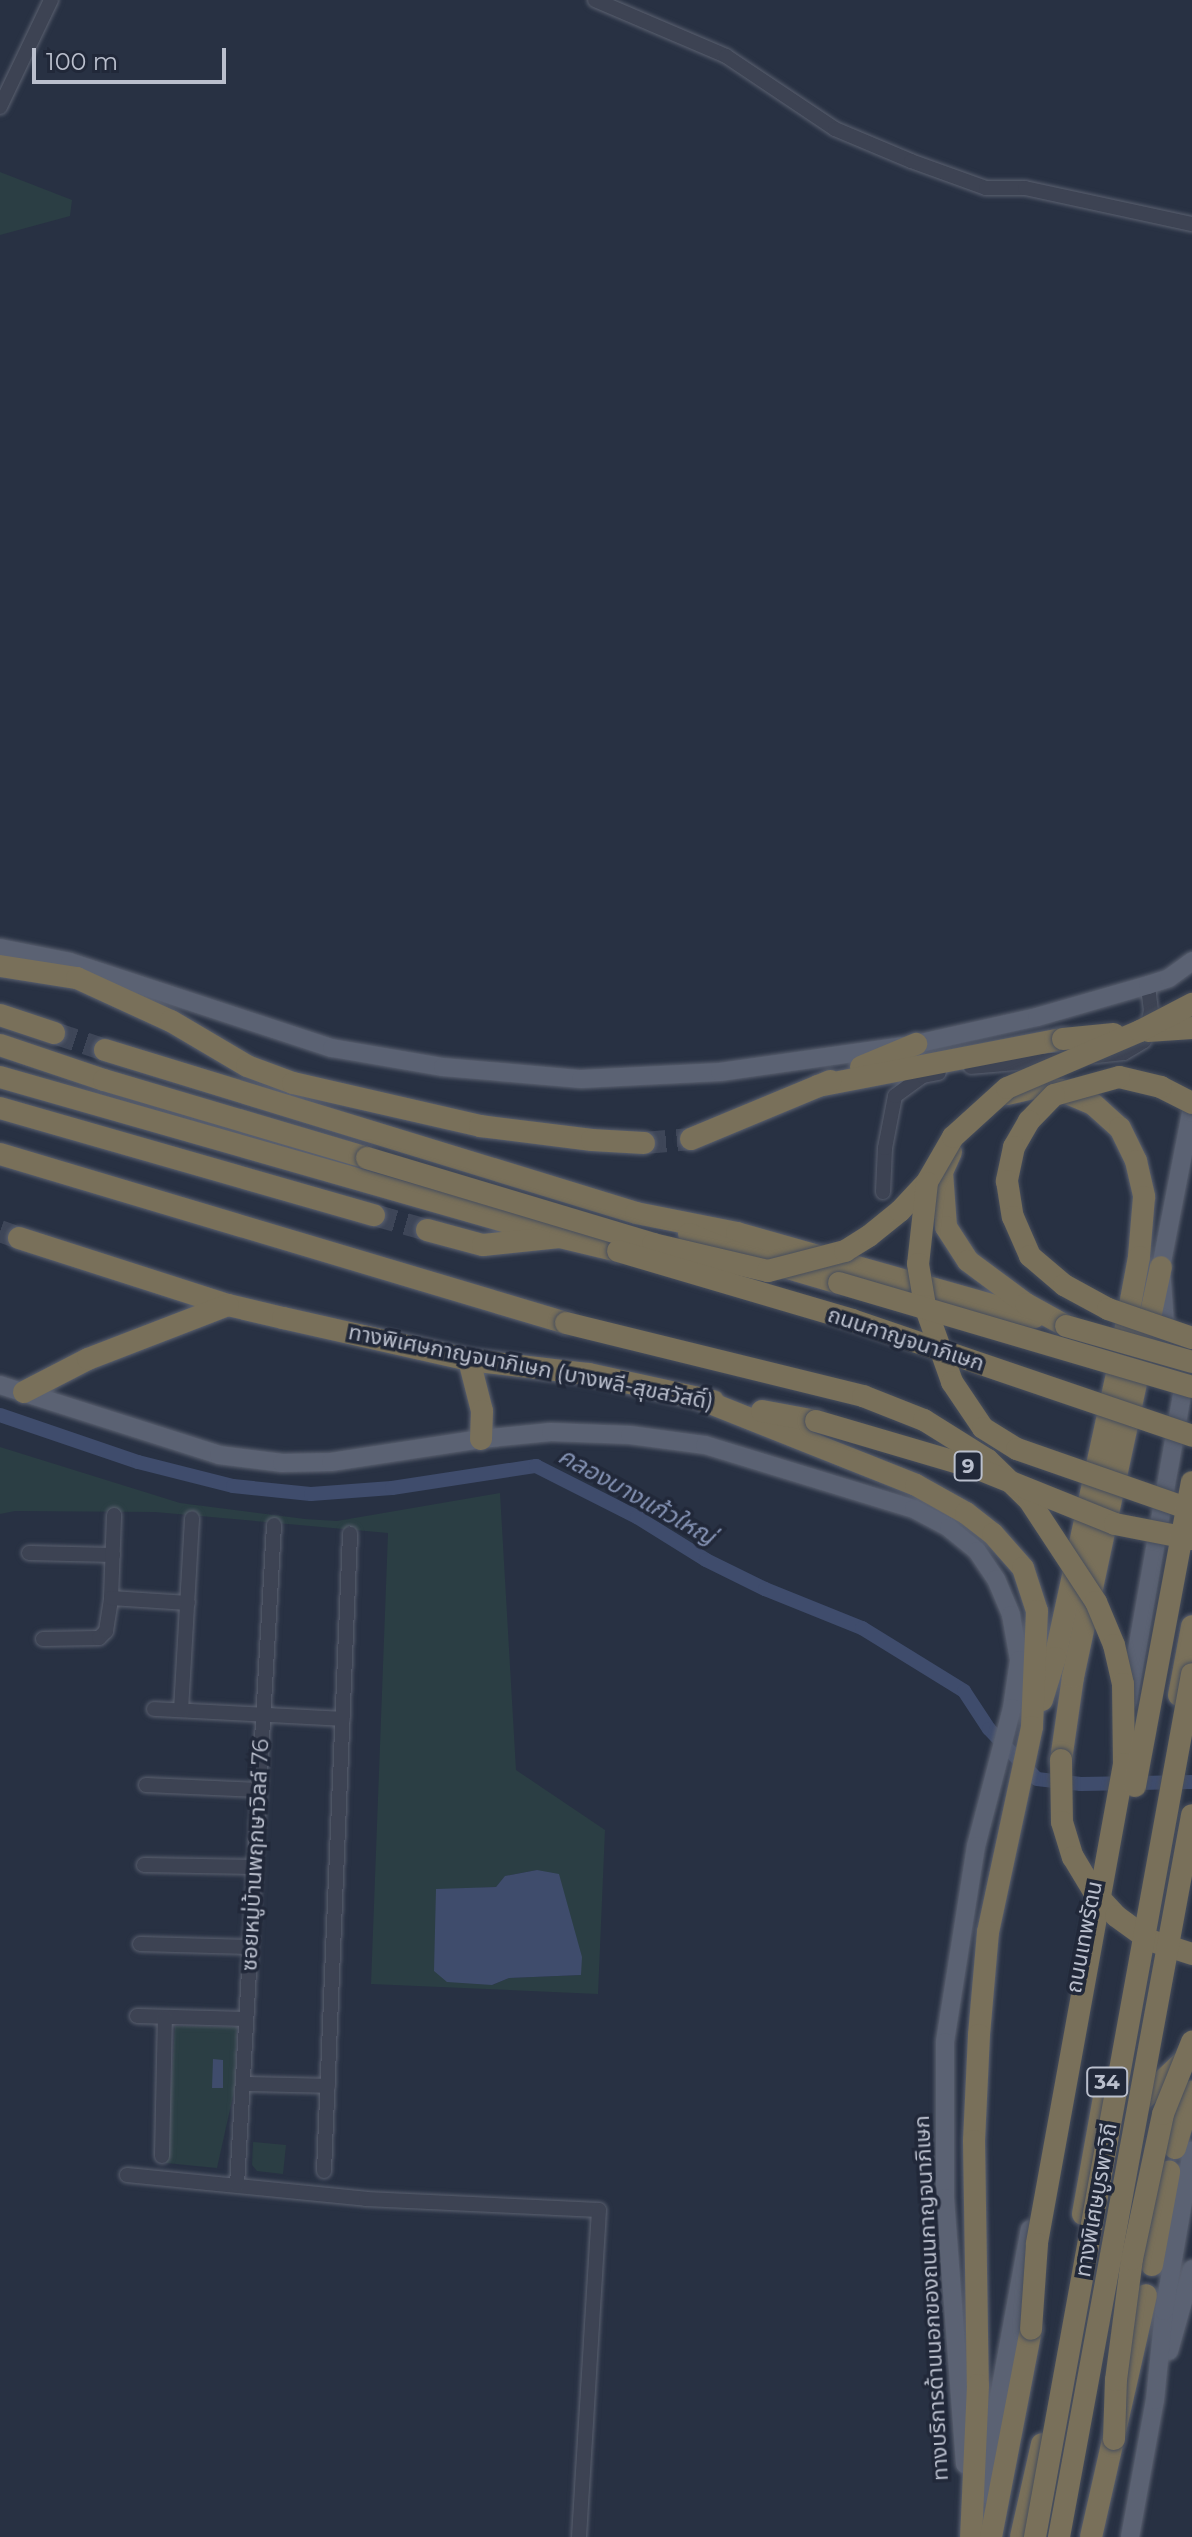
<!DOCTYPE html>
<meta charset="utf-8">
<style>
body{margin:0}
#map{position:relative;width:1192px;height:2537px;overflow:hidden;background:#283143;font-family:Montserrat,"Noto Sans Thai",sans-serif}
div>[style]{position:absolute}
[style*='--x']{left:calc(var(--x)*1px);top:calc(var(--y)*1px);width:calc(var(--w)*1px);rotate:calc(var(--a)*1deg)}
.green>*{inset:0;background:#2b3e44}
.water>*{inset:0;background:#3f4c6c}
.canal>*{height:14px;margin:-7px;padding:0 7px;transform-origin:7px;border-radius:7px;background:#3f4c6c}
.highway-tunnel>*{height:22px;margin-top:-11px;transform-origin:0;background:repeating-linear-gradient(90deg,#3e4658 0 22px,transparent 0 33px)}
.roads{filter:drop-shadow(0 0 2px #5b6170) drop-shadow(0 0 2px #5b6170)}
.minor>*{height:14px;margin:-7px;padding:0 7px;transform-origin:7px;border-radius:7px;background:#3d4353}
.major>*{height:18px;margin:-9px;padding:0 9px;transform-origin:9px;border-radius:9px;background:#5b6273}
.highway>*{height:22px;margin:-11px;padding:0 11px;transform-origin:11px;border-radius:11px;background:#79705a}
.bridges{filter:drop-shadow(0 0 2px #474e5d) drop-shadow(0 0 2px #474e5d)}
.highway-bridge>*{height:22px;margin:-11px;padding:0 11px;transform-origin:11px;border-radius:11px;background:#79705a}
span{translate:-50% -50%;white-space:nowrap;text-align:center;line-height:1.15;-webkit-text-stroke:7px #212839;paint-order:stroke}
.shield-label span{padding:2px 6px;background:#212839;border:2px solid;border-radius:6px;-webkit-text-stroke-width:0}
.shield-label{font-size:20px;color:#babfcd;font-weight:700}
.street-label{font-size:22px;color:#babfcd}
.water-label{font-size:24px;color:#8391b2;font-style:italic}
.scale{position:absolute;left:32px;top:48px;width:194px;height:36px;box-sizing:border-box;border:4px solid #babfcd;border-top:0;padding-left:10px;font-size:24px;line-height:28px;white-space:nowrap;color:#babfcd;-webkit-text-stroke:6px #212839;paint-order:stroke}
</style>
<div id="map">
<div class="green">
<div style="clip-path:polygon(0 172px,72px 200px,70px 216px,0 235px)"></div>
<div style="clip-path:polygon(evenodd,0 1447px,180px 1503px,305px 1519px,337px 1521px,500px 1493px,516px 1770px,605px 1830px,598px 1994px,371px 1984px,388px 1533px,155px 1512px,15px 1511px,0 1514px,0 1447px,537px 1870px,581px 1975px,509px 1978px,492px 1985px,436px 1890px,496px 1887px,506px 1876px,537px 1870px)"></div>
<div style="clip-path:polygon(175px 2026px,237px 2027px,235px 2087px,217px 2168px,166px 2163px)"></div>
<div style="clip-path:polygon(253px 2142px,286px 2145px,283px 2174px,257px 2171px,252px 2165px)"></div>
</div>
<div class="water">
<div style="clip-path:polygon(537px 1870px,559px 1874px,582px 1957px,581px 1975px,509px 1978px,492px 1985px,447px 1982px,434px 1971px,436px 1889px,496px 1887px,505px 1876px)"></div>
<div style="clip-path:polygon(213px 2059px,223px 2060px,223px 2088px,212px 2088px)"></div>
</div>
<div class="canal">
<div style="--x:0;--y:1415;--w:146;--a:18.8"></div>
<div style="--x:138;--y:1462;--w:98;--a:14.2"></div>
<div style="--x:233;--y:1486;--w:78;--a:5.9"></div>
<div style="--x:311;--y:1494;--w:81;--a:-4.2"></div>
<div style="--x:392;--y:1488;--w:146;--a:-8.7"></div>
<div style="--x:536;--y:1466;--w:113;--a:26.8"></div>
<div style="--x:637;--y:1517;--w:81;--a:31.9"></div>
<div style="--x:706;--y:1560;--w:66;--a:26.2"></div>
<div style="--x:765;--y:1589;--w:105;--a:21.9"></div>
<div style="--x:862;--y:1628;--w:120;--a:31.7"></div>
<div style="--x:964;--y:1691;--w:45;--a:56.7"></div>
<div style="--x:989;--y:1729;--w:69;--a:46.2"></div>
<div style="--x:1037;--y:1779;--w:44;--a:6.5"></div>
<div style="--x:1081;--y:1784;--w:111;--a:-1"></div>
</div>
<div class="highway-tunnel">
<div style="--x:54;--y:1033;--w:54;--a:18.4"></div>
<div style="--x:644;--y:1143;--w:47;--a:-4.9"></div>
<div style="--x:374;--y:1215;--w:55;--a:15.8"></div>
<div style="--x:0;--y:1231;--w:20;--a:20"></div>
</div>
<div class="roads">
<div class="minor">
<div style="--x:595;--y:0;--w:142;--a:23.1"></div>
<div style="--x:726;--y:56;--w:131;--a:33.8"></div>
<div style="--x:835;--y:129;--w:82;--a:22.8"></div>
<div style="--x:911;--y:161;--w:80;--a:19.8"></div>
<div style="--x:986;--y:188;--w:39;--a:0"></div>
<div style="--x:1025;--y:188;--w:171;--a:12.2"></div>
<div style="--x:0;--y:107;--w:119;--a:-64.5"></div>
<div style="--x:1095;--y:1056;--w:29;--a:-6"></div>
<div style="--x:1124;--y:1053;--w:23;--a:-31"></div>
<div style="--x:1144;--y:1041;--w:31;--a:-77"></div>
<div style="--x:1151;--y:1011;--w:26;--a:-97"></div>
<div style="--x:971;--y:1067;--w:91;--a:-5"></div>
<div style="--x:883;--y:1192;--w:44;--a:-87.4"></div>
<div style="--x:885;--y:1148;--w:53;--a:-79.1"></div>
<div style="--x:895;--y:1096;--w:34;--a:-36"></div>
<div style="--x:923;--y:1076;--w:16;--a:-11"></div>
<div style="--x:29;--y:1553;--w:84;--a:1.4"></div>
<div style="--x:111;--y:1598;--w:83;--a:-87.9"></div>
<div style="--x:43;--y:1639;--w:56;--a:-1"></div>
<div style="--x:99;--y:1638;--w:10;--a:-45"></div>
<div style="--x:106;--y:1631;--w:33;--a:-81"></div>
<div style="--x:111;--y:1598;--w:77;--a:3.7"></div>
<div style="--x:154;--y:1709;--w:189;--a:3"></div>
<div style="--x:181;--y:1710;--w:192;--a:-86.7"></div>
<div style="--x:146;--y:1785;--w:113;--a:2.5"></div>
<div style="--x:144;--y:1865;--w:111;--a:1"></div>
<div style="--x:140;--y:1944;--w:110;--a:1.6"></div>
<div style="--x:137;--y:2016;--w:109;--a:1.6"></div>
<div style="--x:243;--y:2084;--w:85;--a:1.3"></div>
<div style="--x:162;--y:2156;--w:139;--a:-88.8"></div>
<div style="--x:324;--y:2171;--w:638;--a:-87.66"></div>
<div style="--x:127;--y:2175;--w:240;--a:5.7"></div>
<div style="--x:366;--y:2199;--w:233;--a:2.7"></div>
<div style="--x:599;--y:2210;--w:328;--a:93.5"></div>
<div style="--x:237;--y:2185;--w:661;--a:-86.79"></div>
</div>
<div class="major">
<div style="--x:0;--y:948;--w:71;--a:11.3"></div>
<div style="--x:70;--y:962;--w:276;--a:18.2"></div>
<div style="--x:332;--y:1048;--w:113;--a:9.7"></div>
<div style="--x:443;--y:1067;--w:139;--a:5"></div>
<div style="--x:581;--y:1079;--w:139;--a:-2.9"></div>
<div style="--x:720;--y:1072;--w:198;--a:-8.1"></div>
<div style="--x:916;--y:1044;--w:124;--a:-12.6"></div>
<div style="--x:1037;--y:1017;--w:116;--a:-16.1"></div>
<div style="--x:1148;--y:985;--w:22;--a:-18"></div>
<div style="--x:1169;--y:978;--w:29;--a:-36"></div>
<div style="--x:1168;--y:1367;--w:100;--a:-94"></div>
<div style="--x:1161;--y:1267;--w:162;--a:-79"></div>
<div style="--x:0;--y:1385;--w:230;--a:17.7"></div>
<div style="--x:219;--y:1455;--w:64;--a:7.2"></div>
<div style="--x:282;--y:1463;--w:49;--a:-1.2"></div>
<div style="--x:331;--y:1462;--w:152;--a:-8.7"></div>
<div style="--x:481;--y:1439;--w:70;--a:-5.7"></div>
<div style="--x:551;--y:1432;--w:79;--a:2.2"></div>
<div style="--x:630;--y:1435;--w:76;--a:7.6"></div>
<div style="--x:705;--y:1445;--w:219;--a:17"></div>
<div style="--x:914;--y:1509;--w:40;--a:28"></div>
<div style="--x:949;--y:1528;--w:36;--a:39"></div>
<div style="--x:977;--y:1551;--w:34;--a:56"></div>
<div style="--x:996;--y:1579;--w:39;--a:67"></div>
<div style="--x:1011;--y:1615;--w:46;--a:79.9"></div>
<div style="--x:1019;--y:1660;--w:49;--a:98.3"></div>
<div style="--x:1012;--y:1708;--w:143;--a:104.6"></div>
<div style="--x:976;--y:1846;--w:198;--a:99"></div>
<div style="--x:945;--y:2042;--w:156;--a:90"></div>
<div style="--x:945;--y:2198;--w:267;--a:85.7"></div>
<div style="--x:1128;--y:1701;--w:370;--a:-80"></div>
<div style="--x:1169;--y:2351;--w:85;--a:-74.3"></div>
<div style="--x:981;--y:2495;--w:270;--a:-79.6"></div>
<div style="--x:1130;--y:2537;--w:139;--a:-79.7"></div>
<div style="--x:1155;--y:2400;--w:89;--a:-84.2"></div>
<div style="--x:1164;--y:2311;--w:163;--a:-80.1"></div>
</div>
<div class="highway">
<div style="--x:0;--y:966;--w:78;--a:8.9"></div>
<div style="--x:77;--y:978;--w:103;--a:24.6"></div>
<div style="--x:171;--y:1021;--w:88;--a:30.6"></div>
<div style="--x:247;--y:1066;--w:49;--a:20.3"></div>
<div style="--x:293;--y:1083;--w:192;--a:12.9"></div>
<div style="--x:480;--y:1126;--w:113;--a:7.1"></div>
<div style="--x:592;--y:1140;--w:52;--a:3.3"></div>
<div style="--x:0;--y:1015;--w:57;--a:18.4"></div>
<div style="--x:0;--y:1045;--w:110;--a:18.6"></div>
<div style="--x:104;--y:1080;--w:274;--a:16.5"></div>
<div style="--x:105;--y:1050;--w:555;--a:17.06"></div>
<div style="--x:636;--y:1213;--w:103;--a:11.2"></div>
<div style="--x:737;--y:1233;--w:309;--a:15.8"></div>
<div style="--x:861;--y:1067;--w:60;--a:-22.7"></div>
<div style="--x:0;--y:1077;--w:582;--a:15.95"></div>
<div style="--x:818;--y:1086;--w:249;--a:-10.9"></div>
<div style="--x:1007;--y:1094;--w:27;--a:-13"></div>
<div style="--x:1033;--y:1088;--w:27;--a:4"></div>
<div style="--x:1060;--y:1090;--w:36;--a:23"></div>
<div style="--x:1093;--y:1104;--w:36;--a:42"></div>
<div style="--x:1120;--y:1128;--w:37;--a:64"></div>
<div style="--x:1136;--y:1161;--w:37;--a:77"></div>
<div style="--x:1144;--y:1197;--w:60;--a:94.8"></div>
<div style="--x:1139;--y:1257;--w:114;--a:100.6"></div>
<div style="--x:1118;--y:1369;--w:296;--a:102.3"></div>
<div style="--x:1055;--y:1658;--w:44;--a:107.2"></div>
<div style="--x:0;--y:1108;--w:389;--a:16"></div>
<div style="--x:691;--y:1139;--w:151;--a:-22.6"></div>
<div style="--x:951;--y:1152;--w:22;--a:114"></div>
<div style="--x:942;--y:1172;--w:55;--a:85.8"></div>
<div style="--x:946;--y:1227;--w:40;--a:57.1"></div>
<div style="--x:968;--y:1261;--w:72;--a:36.6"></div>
<div style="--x:1026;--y:1304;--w:46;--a:28.8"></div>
<div style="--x:0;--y:1154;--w:591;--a:16.62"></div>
<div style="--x:427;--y:1230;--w:58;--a:15"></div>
<div style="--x:483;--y:1245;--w:77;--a:-5.9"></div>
<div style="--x:560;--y:1237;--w:60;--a:13.6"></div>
<div style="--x:689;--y:1234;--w:48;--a:22.2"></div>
<div style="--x:733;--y:1252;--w:110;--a:16.3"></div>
<div style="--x:19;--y:1238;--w:219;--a:17.8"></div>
<div style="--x:228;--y:1305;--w:57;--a:13.3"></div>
<div style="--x:283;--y:1318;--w:191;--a:12.7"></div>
<div style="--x:469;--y:1360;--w:121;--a:6.7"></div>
<div style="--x:589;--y:1374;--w:127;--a:12.3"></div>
<div style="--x:469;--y:1360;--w:53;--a:75.7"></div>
<div style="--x:482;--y:1411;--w:28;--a:92"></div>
<div style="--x:24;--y:1392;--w:72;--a:-27.3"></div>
<div style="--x:88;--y:1359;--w:150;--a:-21.1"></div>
<div style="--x:700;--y:1399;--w:232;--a:21.7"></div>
<div style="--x:916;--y:1485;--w:57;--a:29.2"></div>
<div style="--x:966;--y:1513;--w:34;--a:38"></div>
<div style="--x:993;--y:1534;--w:45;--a:48.6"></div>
<div style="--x:1023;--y:1568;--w:45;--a:72"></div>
<div style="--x:1037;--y:1611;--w:116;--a:92.5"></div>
<div style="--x:1032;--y:1727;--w:210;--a:102.1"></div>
<div style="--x:988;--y:1932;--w:103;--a:95"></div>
<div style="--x:979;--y:2035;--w:106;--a:92.7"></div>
<div style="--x:974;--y:2141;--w:244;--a:89.1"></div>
<div style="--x:978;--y:2385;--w:152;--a:92.6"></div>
<div style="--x:762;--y:1411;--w:55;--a:10.5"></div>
<div style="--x:1179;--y:1695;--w:70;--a:-79.3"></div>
<div style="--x:1061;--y:1760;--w:84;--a:-81.8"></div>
<div style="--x:1073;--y:1677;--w:419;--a:-77.9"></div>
<div style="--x:1144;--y:2098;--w:60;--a:-43"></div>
<div style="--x:1175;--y:2148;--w:59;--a:-73.1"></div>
<div style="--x:1083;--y:2214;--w:130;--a:-79.8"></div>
<div style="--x:1152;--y:2265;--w:95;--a:-79.6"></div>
<div style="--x:991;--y:2537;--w:212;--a:-79.1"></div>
<div style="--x:1021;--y:2537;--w:95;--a:-77.3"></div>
<div style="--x:1091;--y:2537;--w:248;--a:-77.2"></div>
</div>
</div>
<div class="bridges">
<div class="highway-bridge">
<div style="--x:1148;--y:1031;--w:44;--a:-3.9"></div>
<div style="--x:1063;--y:1039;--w:51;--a:-5.6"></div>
<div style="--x:1192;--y:1103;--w:35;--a:-153"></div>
<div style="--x:1161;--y:1087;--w:43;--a:-166.6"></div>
<div style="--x:1119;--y:1077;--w:67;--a:164.5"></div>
<div style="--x:1054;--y:1095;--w:36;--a:134"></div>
<div style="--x:1029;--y:1121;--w:30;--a:120"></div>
<div style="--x:1014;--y:1147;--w:35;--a:102"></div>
<div style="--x:1007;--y:1181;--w:36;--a:81"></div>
<div style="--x:1013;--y:1217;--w:43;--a:66.4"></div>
<div style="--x:1030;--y:1256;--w:45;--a:40.5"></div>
<div style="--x:1064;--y:1285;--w:50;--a:28.6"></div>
<div style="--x:1108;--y:1309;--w:89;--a:19"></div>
<div style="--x:367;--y:1158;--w:299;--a:16.7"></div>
<div style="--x:653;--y:1244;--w:118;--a:13.2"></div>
<div style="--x:768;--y:1271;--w:80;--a:-14.6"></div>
<div style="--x:845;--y:1251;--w:28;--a:-32"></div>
<div style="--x:869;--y:1236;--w:40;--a:-39"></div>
<div style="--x:900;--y:1211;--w:40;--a:-47"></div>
<div style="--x:927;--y:1182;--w:52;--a:-60"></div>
<div style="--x:953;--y:1137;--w:73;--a:-42.2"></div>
<div style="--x:1007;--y:1088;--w:145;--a:-23.2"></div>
<div style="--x:1140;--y:1031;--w:59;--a:-27.4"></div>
<div style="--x:927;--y:1183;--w:81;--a:96.3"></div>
<div style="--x:918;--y:1264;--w:43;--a:80.5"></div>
<div style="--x:925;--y:1306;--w:81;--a:70.4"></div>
<div style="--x:952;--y:1382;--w:55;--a:56"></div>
<div style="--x:983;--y:1428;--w:40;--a:32"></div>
<div style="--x:1017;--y:1449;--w:185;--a:19.2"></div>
<div style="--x:618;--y:1251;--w:244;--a:16.4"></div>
<div style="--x:852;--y:1320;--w:359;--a:18.8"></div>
<div style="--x:839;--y:1283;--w:368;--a:16.4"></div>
<div style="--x:566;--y:1323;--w:306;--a:13.8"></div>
<div style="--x:863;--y:1396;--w:66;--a:21.5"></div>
<div style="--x:924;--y:1420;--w:75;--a:32"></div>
<div style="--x:988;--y:1460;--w:57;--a:44.3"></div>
<div style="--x:1029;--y:1500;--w:122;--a:56.7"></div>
<div style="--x:1096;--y:1602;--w:47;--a:67.3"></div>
<div style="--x:1114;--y:1645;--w:40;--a:77"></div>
<div style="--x:1123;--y:1684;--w:80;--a:89.3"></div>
<div style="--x:1124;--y:1764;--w:488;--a:100.3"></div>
<div style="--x:1037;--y:2244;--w:85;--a:94"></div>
<div style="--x:1066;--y:1326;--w:131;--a:15.9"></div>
<div style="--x:816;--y:1421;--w:167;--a:16.4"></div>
<div style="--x:976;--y:1468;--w:150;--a:21.9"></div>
<div style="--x:1115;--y:1524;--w:78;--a:11"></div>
<div style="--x:1061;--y:1760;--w:62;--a:89.1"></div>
<div style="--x:1062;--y:1822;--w:37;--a:73"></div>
<div style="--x:1073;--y:1857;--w:41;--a:59"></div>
<div style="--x:1094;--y:1892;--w:33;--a:47"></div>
<div style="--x:1116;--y:1916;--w:41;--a:36"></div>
<div style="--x:1149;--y:1940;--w:45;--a:18"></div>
<div style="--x:1135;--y:1786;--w:309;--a:-79.4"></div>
<div style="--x:1114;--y:2439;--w:59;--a:-88.1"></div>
<div style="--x:1116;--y:2380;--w:122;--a:-82.5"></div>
<div style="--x:1132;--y:2259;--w:148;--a:-77.9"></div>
<div style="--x:1163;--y:2114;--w:78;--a:-68.1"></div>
<div style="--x:1035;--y:2537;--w:877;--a:-79.69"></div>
<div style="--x:1059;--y:2537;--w:734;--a:-79.56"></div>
</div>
</div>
<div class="shield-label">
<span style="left:968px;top:1466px">9</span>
<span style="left:1107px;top:2082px">34</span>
</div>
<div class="street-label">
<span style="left:906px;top:1339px;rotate:18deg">ถนนกาญจนาภิเษก</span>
<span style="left:531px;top:1367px;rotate:11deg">ทางพิเศษกาญจนาภิเษก (บางพลี-สุขสวัสดิ์)</span>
<span style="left:255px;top:1855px;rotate:-87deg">ซอยหมู่บ้านพฤกษาวิลล์ 76</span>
<span style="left:1084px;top:1937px;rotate:-79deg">ถนนเทพรัตน</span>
<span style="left:1096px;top:2200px;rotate:-80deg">ทางพิเศษบูรพาวิถี</span>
<span style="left:931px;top:2298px;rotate:-93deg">ทางบริการด้านนอกของถนนกาญจนาภิเษก</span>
</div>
<div class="water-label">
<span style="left:637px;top:1496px;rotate:29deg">คลองบางแก้วใหญ่</span>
</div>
<div class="scale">100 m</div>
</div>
